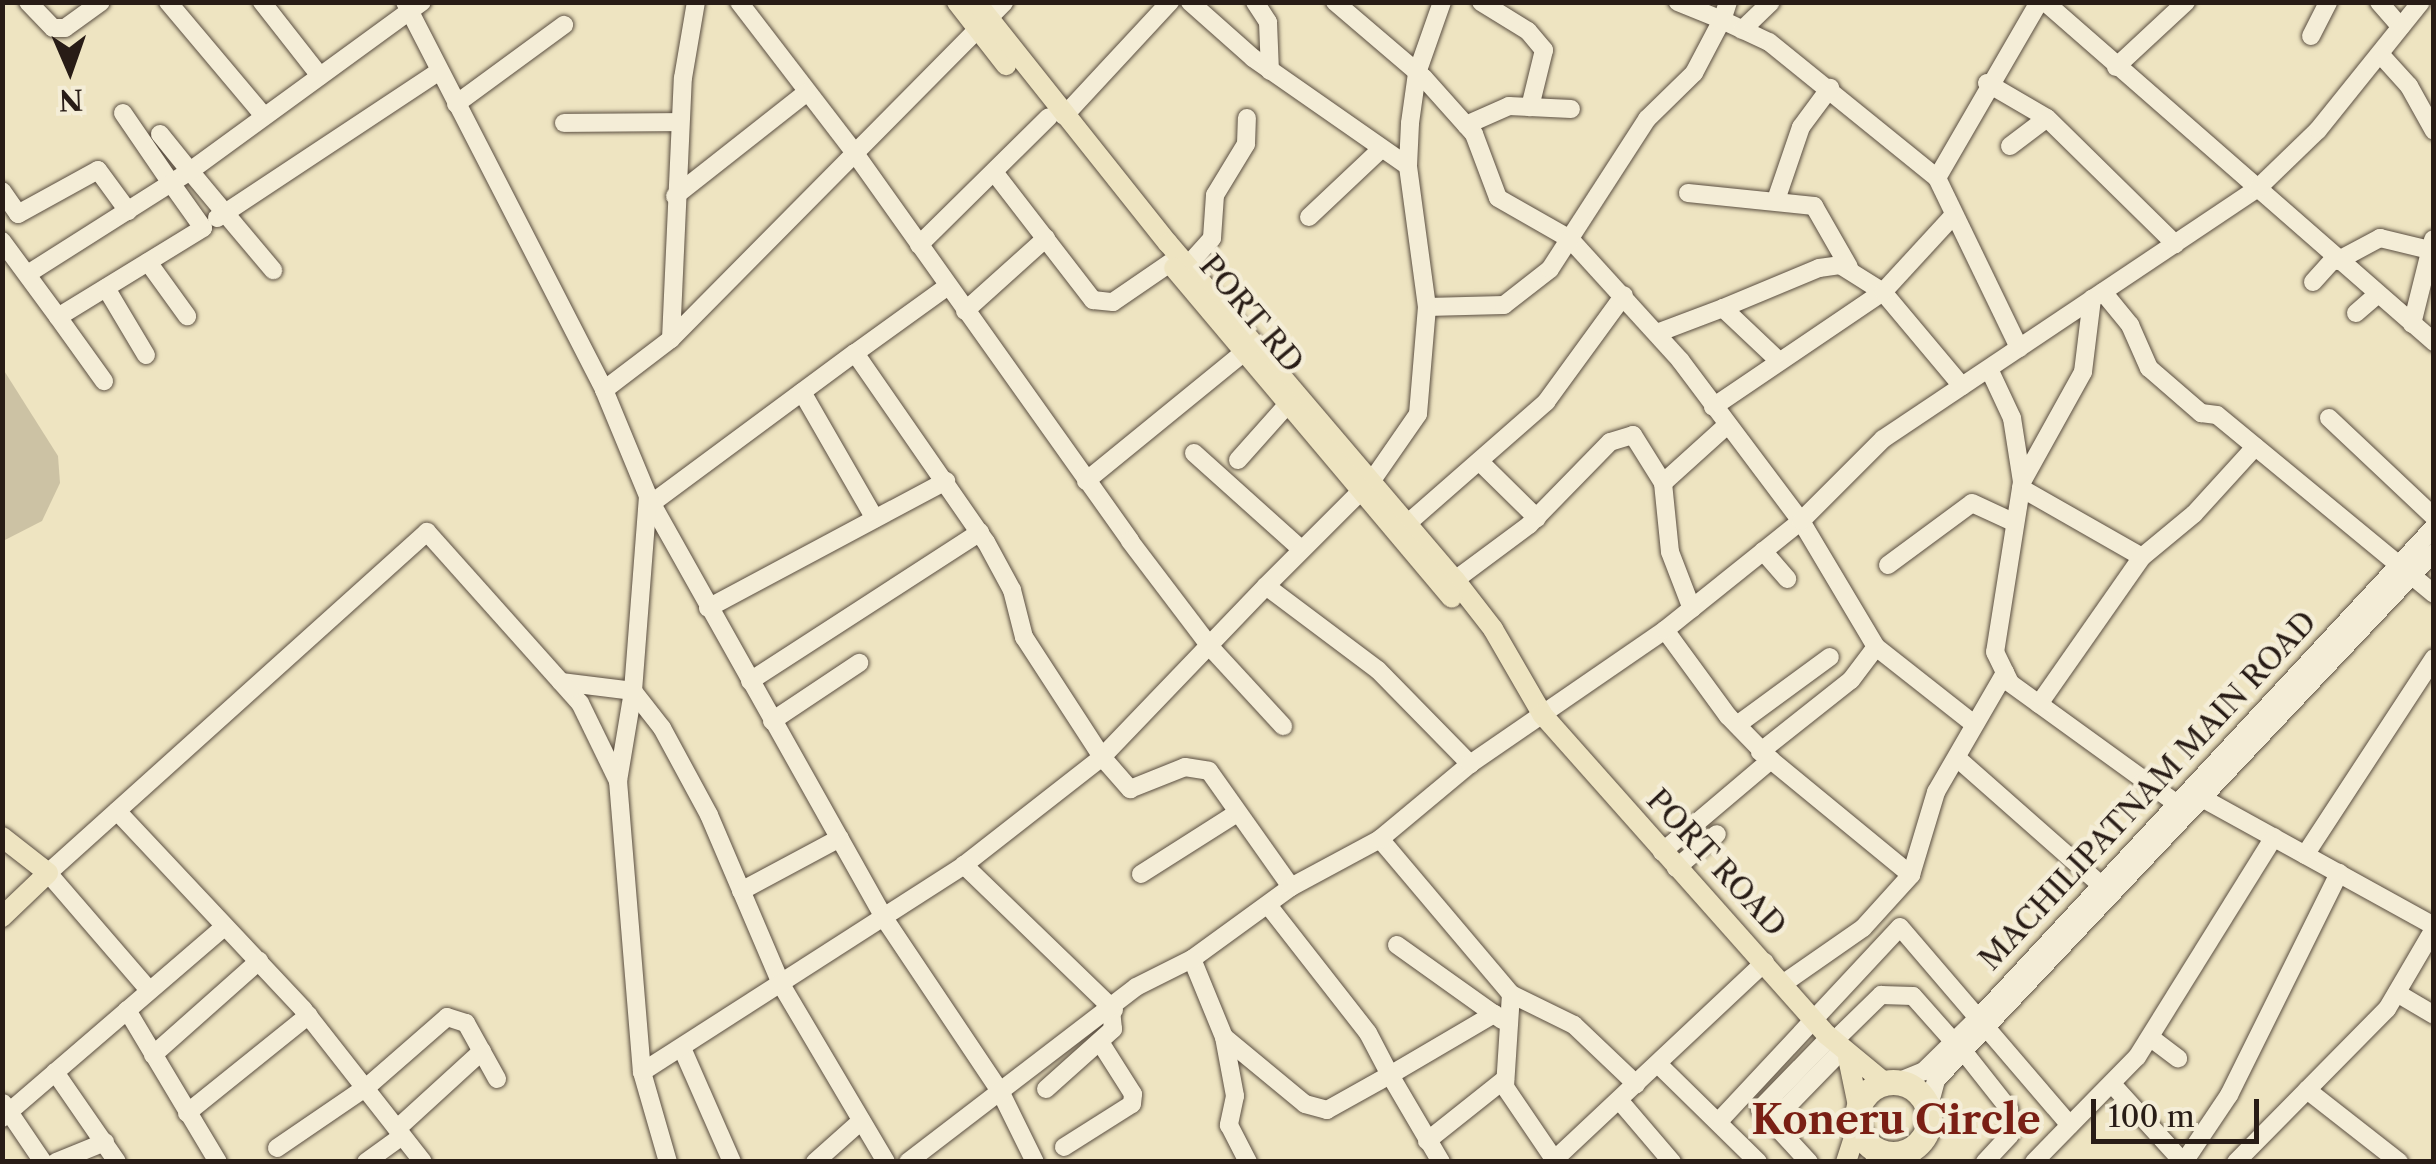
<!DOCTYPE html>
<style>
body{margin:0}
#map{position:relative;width:2436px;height:1164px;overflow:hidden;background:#eee4c1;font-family:"Libre Caslon Text",serif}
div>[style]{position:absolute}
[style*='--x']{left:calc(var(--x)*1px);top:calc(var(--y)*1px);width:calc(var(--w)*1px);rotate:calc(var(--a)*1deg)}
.green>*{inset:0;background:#ccc2a4}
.roads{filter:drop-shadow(0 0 2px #5a4e41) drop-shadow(0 0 2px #5a4e41)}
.minor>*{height:18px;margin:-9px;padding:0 9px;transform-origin:9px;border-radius:9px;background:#f4edd7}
.major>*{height:20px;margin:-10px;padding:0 10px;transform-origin:10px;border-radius:10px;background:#eee4c1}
.highway>*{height:25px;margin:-12.5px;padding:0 12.5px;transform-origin:12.5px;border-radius:12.5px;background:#eee4c1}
.highway>.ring{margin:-12.5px;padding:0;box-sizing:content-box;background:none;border:25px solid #eee4c1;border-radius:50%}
span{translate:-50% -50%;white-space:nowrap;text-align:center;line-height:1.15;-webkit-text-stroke:9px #f4edd7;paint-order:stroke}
.street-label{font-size:30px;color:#281c16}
.district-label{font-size:40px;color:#7a1f14;font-weight:700}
.frame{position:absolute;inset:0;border:5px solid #281c16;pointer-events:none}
.north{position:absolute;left:20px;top:20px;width:100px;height:100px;-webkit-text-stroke:8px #f4edd7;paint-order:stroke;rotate:178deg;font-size:28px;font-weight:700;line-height:40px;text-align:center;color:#281c16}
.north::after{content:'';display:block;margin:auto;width:35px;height:45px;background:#281c16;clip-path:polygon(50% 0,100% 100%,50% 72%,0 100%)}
.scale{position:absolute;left:2091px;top:1099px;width:168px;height:45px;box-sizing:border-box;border:5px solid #281c16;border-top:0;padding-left:12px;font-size:30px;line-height:35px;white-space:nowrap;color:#281c16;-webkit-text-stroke:8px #f4edd7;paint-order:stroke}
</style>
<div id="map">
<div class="green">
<div style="clip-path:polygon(3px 369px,58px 456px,60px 483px,42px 521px,3px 541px)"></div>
</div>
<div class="roads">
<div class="minor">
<div style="--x:28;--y:2;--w:36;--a:46"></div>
<div style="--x:53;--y:28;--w:12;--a:0"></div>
<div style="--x:65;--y:28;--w:44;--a:-35.8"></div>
<div style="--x:168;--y:2;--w:149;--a:49.9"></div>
<div style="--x:262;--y:2;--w:94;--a:51.9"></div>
<div style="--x:405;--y:2;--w:436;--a:62.8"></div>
<div style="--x:739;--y:2;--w:189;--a:52.5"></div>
<div style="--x:854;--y:152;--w:477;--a:54.6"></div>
<div style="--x:1130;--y:541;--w:136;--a:52.8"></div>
<div style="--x:1212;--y:649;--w:105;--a:47.3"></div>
<div style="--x:1190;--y:2;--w:84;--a:41.6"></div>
<div style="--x:1253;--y:58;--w:189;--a:34.9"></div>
<div style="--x:1255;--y:2;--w:24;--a:57"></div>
<div style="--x:1268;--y:22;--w:49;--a:87.7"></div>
<div style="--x:1335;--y:2;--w:117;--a:40.5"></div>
<div style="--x:1424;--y:78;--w:75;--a:48.2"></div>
<div style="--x:1474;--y:134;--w:68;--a:69.4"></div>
<div style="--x:1498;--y:198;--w:83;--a:29.7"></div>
<div style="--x:1570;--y:239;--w:164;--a:47.7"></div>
<div style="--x:1680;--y:360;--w:201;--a:53.1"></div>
<div style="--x:1801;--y:521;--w:147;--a:59.2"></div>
<div style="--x:1876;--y:647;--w:125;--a:38.2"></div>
<div style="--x:1481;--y:2;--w:55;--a:31.7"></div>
<div style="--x:1528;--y:31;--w:25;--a:50"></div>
<div style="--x:1544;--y:50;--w:59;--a:103.8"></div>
<div style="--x:1728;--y:2;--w:19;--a:108"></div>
<div style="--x:1722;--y:20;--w:52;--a:25.1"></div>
<div style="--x:1769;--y:42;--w:216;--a:39"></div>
<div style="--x:1937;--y:178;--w:189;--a:64.2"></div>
<div style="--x:2045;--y:2;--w:517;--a:41.15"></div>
<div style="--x:2379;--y:2;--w:33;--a:49"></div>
<div style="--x:1742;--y:30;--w:40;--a:-44"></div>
<div style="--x:2311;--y:36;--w:38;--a:-63"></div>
<div style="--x:2380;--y:54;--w:43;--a:47.8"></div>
<div style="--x:2409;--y:86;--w:51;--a:60.9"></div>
<div style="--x:2116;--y:67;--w:96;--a:-42.9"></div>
<div style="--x:1987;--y:83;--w:69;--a:30.3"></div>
<div style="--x:456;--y:104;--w:134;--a:-36.2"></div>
<div style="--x:123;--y:113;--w:85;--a:55.6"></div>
<div style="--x:171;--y:183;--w:22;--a:-32"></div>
<div style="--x:190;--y:171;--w:55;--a:50.2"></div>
<div style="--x:225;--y:213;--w:255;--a:-33.5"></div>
<div style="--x:1064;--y:116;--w:156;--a:-47.1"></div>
<div style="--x:564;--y:123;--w:116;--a:-0.5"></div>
<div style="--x:1466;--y:125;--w:47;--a:-23.8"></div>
<div style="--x:1509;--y:106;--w:62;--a:2.8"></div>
<div style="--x:160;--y:134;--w:48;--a:51"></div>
<div style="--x:190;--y:171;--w:287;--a:-36.1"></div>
<div style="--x:2010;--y:146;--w:46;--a:-37.1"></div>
<div style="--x:2047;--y:118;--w:180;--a:44.5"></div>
<div style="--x:994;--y:172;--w:162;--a:52.3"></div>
<div style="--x:1093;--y:300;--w:20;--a:6"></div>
<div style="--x:1113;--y:302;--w:69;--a:-34.4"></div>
<div style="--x:1937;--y:178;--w:203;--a:-59.9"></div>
<div style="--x:2;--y:191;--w:28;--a:55"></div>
<div style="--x:18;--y:214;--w:91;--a:-28.8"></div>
<div style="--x:98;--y:170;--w:51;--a:53.8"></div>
<div style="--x:1688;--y:193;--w:127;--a:5.9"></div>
<div style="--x:1814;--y:206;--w:70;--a:60.2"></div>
<div style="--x:675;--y:196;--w:167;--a:-38.2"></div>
<div style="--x:1776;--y:200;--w:77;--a:-71.1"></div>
<div style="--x:1801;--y:127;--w:49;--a:-53.4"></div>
<div style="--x:1309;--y:217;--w:98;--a:-43.3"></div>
<div style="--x:217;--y:218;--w:9;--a:-32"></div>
<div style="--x:225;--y:213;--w:75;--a:49.9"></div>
<div style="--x:2;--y:241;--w:94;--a:53.6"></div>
<div style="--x:58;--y:317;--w:170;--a:-31.5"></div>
<div style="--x:203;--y:228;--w:55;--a:-125.4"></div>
<div style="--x:171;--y:183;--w:168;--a:147.6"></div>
<div style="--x:919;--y:245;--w:182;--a:-44.6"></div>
<div style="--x:2337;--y:261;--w:49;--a:-28.1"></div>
<div style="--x:2380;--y:238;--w:51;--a:13.5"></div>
<div style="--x:148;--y:262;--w:67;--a:54.2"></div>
<div style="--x:1188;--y:265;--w:36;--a:-48"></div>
<div style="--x:1212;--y:238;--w:43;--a:-86"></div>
<div style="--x:1215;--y:195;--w:60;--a:-58.7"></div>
<div style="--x:1246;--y:144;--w:26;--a:-88"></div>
<div style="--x:2313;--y:282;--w:31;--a:-48"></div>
<div style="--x:948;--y:286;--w:115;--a:144.2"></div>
<div style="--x:855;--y:353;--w:230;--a:55.3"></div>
<div style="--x:986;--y:542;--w:55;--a:61.6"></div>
<div style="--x:1012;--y:590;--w:49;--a:75.7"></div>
<div style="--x:1024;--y:637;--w:143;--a:57"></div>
<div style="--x:1102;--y:757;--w:237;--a:-46.2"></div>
<div style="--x:1266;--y:586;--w:140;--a:36.9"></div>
<div style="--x:1378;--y:670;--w:132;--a:45.6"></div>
<div style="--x:106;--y:288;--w:78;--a:59.2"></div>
<div style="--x:2103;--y:292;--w:43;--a:50.7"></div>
<div style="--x:2130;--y:325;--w:47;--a:66.2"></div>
<div style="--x:2149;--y:368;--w:69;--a:40.9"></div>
<div style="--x:2201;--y:413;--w:16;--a:7"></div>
<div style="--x:2217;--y:415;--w:281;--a:39.5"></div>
<div style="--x:1427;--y:307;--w:77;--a:-1.5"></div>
<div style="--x:1504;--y:305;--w:58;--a:-38"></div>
<div style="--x:1550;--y:269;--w:179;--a:-57.1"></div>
<div style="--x:1647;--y:119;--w:66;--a:-44.4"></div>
<div style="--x:1694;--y:73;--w:60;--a:-62.2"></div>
<div style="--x:1722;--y:20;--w:48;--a:-157.8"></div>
<div style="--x:965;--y:311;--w:109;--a:-42"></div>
<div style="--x:2356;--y:313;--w:28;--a:-41"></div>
<div style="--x:58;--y:317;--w:79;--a:54.3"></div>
<div style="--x:2412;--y:324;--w:87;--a:-76"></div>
<div style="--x:1657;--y:333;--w:71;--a:-20.7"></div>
<div style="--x:671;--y:339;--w:261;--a:-87.4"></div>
<div style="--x:683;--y:78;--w:77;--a:-80.3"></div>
<div style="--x:1779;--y:361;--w:77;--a:-136.6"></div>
<div style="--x:1723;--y:308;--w:104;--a:-22.6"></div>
<div style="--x:1819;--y:268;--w:21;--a:-8"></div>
<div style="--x:1840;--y:265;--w:51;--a:32.1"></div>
<div style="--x:1883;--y:292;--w:123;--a:50"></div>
<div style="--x:1990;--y:371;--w:52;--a:64.9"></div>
<div style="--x:2012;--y:418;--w:65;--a:81.1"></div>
<div style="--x:2022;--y:482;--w:126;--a:-61"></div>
<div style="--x:2083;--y:372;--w:74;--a:-83"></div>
<div style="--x:802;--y:392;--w:146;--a:60.1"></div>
<div style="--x:1713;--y:407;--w:205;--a:-34.1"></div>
<div style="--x:1883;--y:292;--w:103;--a:-47.4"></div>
<div style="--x:2329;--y:418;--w:144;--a:43.3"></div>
<div style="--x:1194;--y:453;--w:142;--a:41.9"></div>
<div style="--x:1238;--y:460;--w:74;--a:-48.3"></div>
<div style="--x:1480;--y:462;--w:80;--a:44.5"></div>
<div style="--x:1086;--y:481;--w:203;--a:-39.2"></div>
<div style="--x:2022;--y:482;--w:172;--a:99"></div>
<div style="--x:1995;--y:652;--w:34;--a:64"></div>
<div style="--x:2010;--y:683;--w:206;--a:35.9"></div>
<div style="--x:1663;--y:483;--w:85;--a:-42.1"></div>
<div style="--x:2021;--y:488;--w:139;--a:29.7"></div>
<div style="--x:648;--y:497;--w:483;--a:60.7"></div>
<div style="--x:884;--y:918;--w:208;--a:56.2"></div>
<div style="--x:1000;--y:1091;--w:79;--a:63.8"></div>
<div style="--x:652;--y:503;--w:252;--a:-36.5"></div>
<div style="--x:1408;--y:523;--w:184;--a:-41.2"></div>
<div style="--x:1546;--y:402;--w:132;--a:-53.9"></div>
<div style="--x:1763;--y:551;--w:37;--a:49"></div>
<div style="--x:1888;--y:565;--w:104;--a:-36.4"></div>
<div style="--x:1972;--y:503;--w:45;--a:24.9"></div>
<div style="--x:1455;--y:580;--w:92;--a:-36.6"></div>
<div style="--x:1529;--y:525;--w:116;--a:-45.7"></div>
<div style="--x:1610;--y:442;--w:24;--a:-17"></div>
<div style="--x:1633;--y:435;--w:57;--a:58"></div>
<div style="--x:1663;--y:483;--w:69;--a:84.2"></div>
<div style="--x:1670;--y:552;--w:61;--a:68.9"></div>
<div style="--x:1266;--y:586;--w:151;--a:-45"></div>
<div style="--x:1373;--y:479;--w:79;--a:-55.3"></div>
<div style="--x:1418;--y:414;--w:107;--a:-85.2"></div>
<div style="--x:1427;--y:307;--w:142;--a:-97.7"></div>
<div style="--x:1408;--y:166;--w:43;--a:-87.3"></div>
<div style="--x:1410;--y:123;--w:50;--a:-82"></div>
<div style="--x:1417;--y:73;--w:75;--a:-70.6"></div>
<div style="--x:708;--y:608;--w:270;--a:-28.1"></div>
<div style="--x:1665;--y:630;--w:107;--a:53.8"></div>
<div style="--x:1728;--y:716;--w:62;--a:45.7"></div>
<div style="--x:750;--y:681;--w:274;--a:-32.9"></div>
<div style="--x:561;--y:682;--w:73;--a:7.1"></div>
<div style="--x:633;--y:691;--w:47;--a:51.9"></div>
<div style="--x:662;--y:728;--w:99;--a:61.6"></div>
<div style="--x:709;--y:815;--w:186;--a:66.9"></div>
<div style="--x:782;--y:986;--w:204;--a:59.4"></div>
<div style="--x:2039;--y:704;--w:179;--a:-55"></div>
<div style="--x:2142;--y:557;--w:67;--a:-39.6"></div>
<div style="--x:2194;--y:514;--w:91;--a:-47.7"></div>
<div style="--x:772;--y:721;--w:105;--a:-33.7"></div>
<div style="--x:1737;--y:725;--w:115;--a:-36.2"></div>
<div style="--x:1760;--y:752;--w:116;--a:-38.4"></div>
<div style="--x:1851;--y:680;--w:41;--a:-52.9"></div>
<div style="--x:1957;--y:758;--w:192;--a:41.4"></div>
<div style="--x:618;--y:781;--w:91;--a:-80.5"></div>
<div style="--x:633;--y:691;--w:196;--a:-85.6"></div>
<div style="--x:648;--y:496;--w:115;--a:-112.5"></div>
<div style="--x:604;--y:390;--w:84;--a:-37.3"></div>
<div style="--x:671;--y:339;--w:474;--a:-45.3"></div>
<div style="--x:2193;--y:793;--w:275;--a:28.9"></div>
<div style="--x:117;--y:811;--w:272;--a:46.8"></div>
<div style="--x:303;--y:1009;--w:194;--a:51.9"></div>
<div style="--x:1380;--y:839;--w:203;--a:49.8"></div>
<div style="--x:1511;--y:994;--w:70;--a:26.2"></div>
<div style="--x:1574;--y:1025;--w:86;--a:43.6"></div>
<div style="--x:1662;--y:852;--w:143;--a:-40.2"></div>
<div style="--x:1771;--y:760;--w:181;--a:39.4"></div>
<div style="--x:2305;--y:855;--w:235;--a:-56.8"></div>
<div style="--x:1676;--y:868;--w:53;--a:-39.7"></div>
<div style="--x:1141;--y:874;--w:114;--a:-32.4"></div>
<div style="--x:741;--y:891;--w:112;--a:-28.2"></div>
<div style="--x:1268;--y:905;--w:162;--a:52"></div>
<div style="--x:1368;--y:1033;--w:47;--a:62.4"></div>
<div style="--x:1390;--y:1075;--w:121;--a:-30.4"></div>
<div style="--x:1397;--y:945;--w:129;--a:35.5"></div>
<div style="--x:1192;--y:959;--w:84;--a:67.7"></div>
<div style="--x:1224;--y:1037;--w:105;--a:39.6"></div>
<div style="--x:1305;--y:1104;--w:23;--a:15"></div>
<div style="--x:1327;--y:1110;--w:72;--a:-29.1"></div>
<div style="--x:1390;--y:1075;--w:101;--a:59.6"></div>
<div style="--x:1784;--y:983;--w:96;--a:-34.8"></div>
<div style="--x:1863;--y:928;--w:72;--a:-47.8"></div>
<div style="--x:1911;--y:875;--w:87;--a:-73.2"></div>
<div style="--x:1936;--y:792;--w:138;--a:-59.9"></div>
<div style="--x:149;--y:990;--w:155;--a:-130.8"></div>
<div style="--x:48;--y:873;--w:510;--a:-41.98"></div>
<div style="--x:427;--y:532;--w:229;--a:48.2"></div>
<div style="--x:580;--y:703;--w:87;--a:64"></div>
<div style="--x:618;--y:781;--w:292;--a:85.3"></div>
<div style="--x:642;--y:1072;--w:94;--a:73.9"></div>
<div style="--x:2397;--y:993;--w:43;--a:30.7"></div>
<div style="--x:1511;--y:994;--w:93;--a:93.7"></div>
<div style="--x:1505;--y:1087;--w:87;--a:55.8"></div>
<div style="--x:127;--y:1010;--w:177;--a:59.1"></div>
<div style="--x:1114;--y:1010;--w:209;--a:-136"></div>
<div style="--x:964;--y:865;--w:175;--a:-38"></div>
<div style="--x:1102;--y:757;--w:43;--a:48.8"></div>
<div style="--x:1130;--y:789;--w:59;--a:-21.8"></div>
<div style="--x:1185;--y:767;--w:24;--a:9"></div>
<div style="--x:1209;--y:771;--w:142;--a:54.7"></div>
<div style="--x:1224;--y:1037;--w:60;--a:79.4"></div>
<div style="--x:1235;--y:1096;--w:30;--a:102"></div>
<div style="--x:1229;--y:1125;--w:42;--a:62.8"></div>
<div style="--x:2151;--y:1038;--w:34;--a:37"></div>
<div style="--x:1834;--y:1041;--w:66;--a:-44.4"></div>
<div style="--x:1881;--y:995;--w:32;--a:2"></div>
<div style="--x:1913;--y:996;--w:60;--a:48.4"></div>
<div style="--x:682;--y:1048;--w:124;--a:66.3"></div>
<div style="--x:1964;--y:1052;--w:73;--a:51.7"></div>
<div style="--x:2009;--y:1109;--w:26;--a:88"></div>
<div style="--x:2010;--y:1135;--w:37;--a:133"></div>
<div style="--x:153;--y:1055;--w:142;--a:-41.6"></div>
<div style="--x:1658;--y:1064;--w:140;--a:44.4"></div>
<div style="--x:55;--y:1072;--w:109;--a:55.4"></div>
<div style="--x:642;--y:1072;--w:383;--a:-32.7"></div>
<div style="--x:1897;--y:1082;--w:29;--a:-22"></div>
<div style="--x:1924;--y:1071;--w:80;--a:-44.5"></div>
<div style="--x:1981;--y:1015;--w:666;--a:-47.13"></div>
<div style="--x:2112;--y:1084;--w:105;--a:47.7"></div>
<div style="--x:1046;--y:1089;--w:90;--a:-41.8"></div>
<div style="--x:1113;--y:1029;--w:18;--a:-96"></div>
<div style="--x:2307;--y:1090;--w:117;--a:38"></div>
<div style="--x:1619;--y:1100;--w:82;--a:49.5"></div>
<div style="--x:3;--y:1103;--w:71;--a:55.9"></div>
<div style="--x:1928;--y:1110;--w:31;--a:-75"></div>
<div style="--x:1936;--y:1080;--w:726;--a:-46.67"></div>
<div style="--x:187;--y:1113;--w:156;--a:-38.8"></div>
<div style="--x:2;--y:1118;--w:290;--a:-40.7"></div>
<div style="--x:1721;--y:1119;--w:262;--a:-47"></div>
<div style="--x:1900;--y:927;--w:261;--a:49.4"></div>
<div style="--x:1773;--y:1121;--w:100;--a:-45.8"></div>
<div style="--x:400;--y:1126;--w:111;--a:-42.4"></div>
<div style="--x:1427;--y:1141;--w:100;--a:-38.5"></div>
<div style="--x:1064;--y:1147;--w:80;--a:-32.3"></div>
<div style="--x:1132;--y:1104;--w:10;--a:-84"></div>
<div style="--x:1133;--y:1094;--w:62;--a:-122.4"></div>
<div style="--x:277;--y:1148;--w:110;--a:-34.3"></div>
<div style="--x:368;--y:1086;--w:105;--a:-41.1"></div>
<div style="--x:447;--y:1017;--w:20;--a:18"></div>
<div style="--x:466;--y:1023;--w:64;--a:61"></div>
<div style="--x:56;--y:1162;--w:53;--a:-22.2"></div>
<div style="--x:366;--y:1162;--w:44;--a:-35.8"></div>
<div style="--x:815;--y:1162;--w:62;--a:-41.7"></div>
<div style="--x:908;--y:1162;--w:287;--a:-37.5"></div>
<div style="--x:1136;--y:987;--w:63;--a:-26.6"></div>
<div style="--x:1192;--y:959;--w:122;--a:-36"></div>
<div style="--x:1291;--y:887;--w:101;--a:-28.3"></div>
<div style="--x:1380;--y:839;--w:117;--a:-39.8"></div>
<div style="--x:1470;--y:764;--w:237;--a:-34.5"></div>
<div style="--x:1665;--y:630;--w:174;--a:-38.7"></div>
<div style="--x:1801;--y:521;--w:116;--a:-45"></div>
<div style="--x:1883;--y:439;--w:451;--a:-33.8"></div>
<div style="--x:2258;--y:188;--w:83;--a:-44"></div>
<div style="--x:2318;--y:130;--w:164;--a:-51.2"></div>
<div style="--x:1552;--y:1162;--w:292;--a:-43.2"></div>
<div style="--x:1809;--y:1162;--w:72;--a:-132.8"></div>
<div style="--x:1760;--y:1109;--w:100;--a:-45.8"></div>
<div style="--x:2034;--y:1162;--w:147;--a:-45.6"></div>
<div style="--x:2137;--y:1057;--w:259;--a:-58.1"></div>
<div style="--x:2184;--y:1162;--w:81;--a:-56.1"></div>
<div style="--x:2229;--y:1095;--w:248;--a:-63.6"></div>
<div style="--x:2236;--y:1162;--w:215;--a:-45.4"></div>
<div style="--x:2387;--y:1009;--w:93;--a:-59.6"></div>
</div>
<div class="major">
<div style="--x:957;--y:2;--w:80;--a:52.1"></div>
<div style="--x:976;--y:2;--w:308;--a:51.5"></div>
<div style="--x:1168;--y:243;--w:443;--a:49.6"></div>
<div style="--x:1455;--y:580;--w:62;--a:52.2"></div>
<div style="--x:1493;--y:629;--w:98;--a:60"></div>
<div style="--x:1542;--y:714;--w:429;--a:48.4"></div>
<div style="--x:1827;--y:1035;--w:75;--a:39.6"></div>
<div style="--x:1174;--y:268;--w:431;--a:49.9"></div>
<div style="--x:2;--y:837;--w:58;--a:38"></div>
<div style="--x:48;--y:873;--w:64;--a:136.3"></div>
<div style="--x:1848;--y:1058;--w:49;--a:78.2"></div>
<div style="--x:1846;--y:1162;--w:36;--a:-72"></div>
<div style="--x:1875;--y:1162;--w:15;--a:-32"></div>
</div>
<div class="highway">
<div class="ring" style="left:1857px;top:1082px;width:47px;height:47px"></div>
</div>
</div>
<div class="street-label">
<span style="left:1251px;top:314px;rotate:50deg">PORT RD</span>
<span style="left:2148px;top:791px;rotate:-47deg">MACHILIPATNAM MAIN ROAD</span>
<span style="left:1716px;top:863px;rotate:47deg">PORT ROAD</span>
</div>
<div class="district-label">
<span style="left:1896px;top:1120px">Koneru Circle</span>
</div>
<div class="frame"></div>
<div class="north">N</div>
<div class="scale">100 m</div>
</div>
